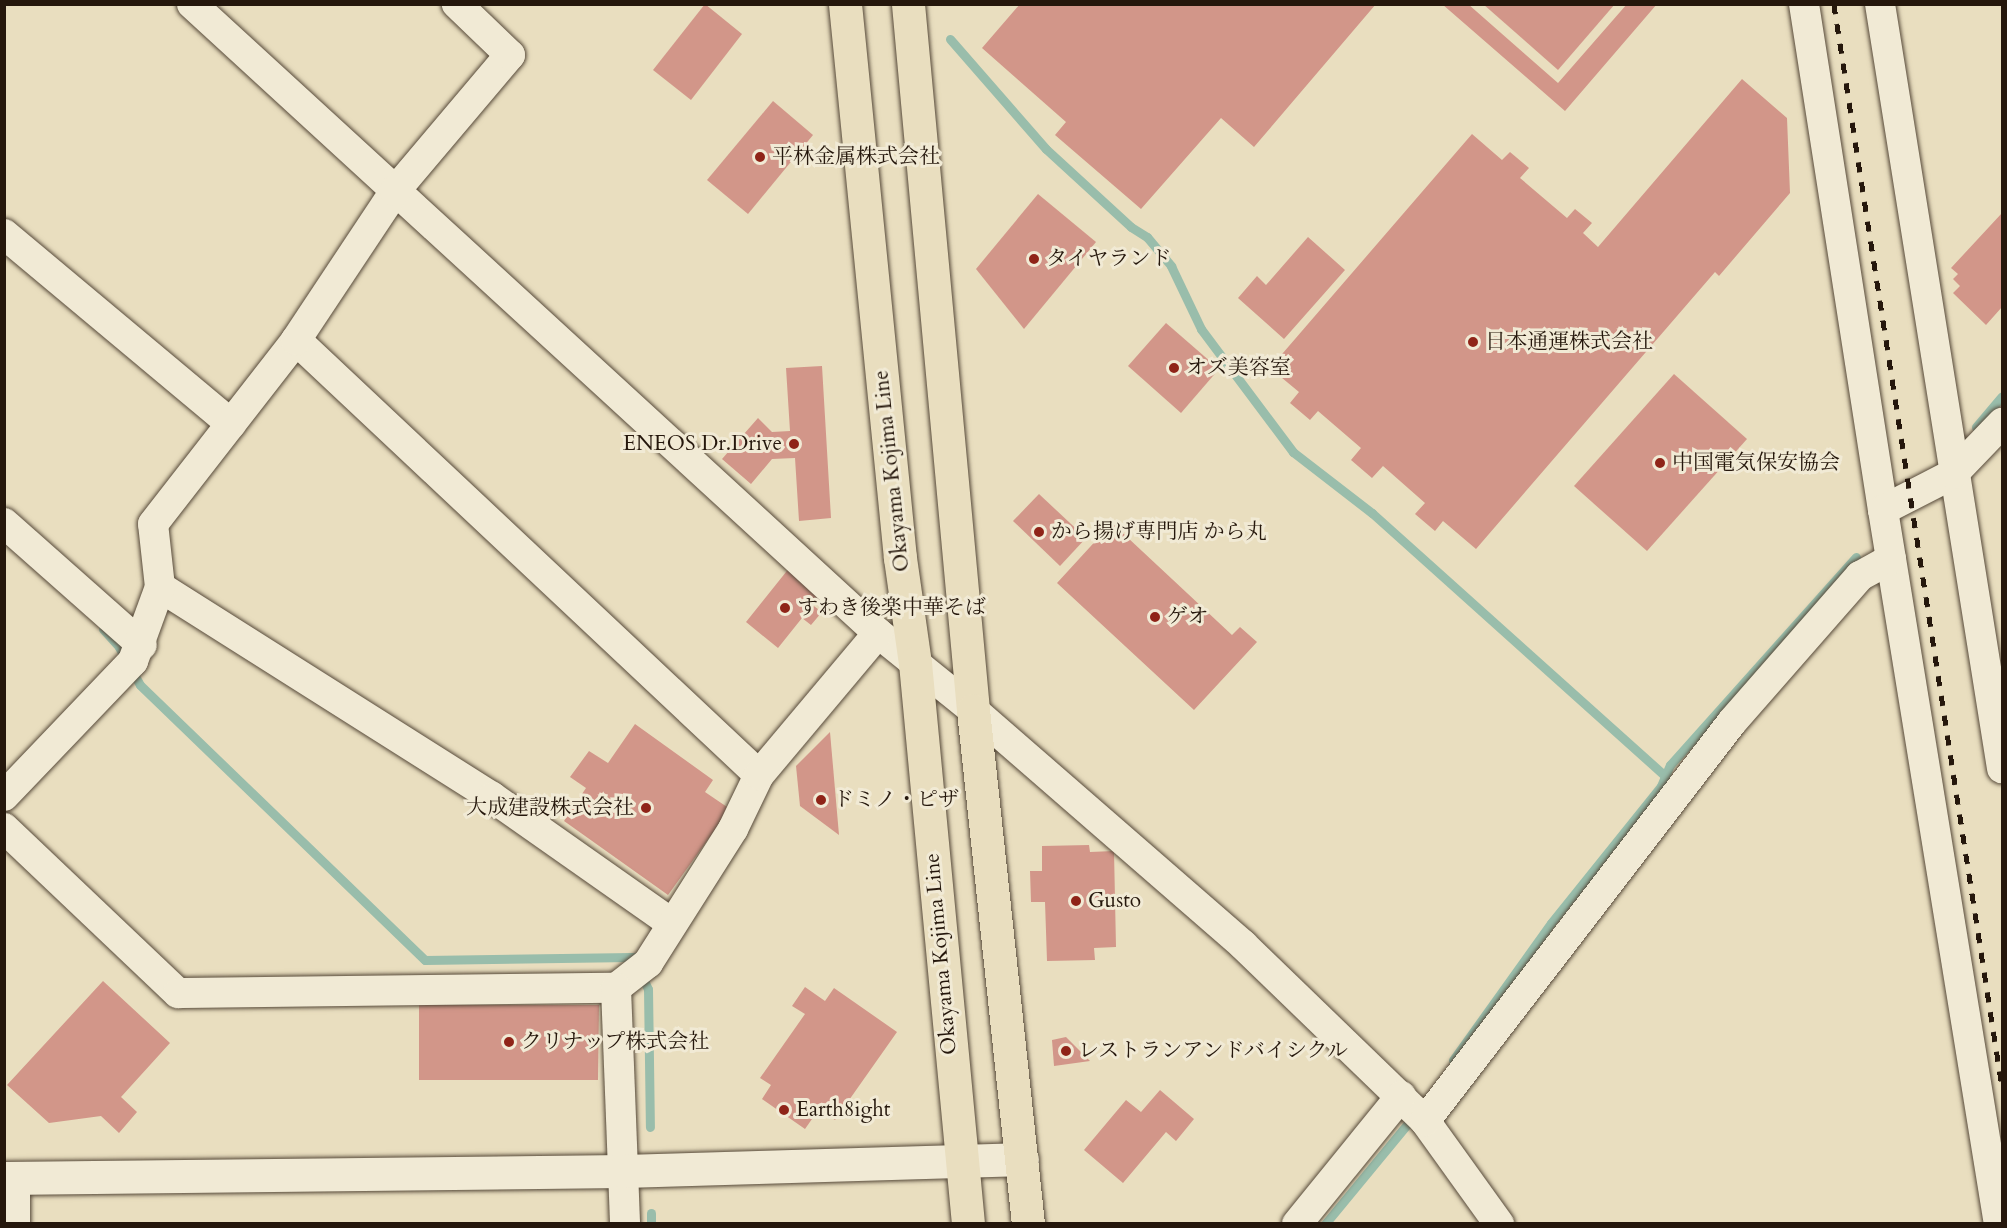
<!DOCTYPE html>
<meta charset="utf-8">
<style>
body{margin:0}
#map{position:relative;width:2007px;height:1228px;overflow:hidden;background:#e9debf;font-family:Cardo,"Noto Serif JP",serif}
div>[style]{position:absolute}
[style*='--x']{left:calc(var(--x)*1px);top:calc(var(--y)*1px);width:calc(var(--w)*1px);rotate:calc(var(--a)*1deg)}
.stream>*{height:9px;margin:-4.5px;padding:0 4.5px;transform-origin:4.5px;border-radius:4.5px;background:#99bdab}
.building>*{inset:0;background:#d29689}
.roads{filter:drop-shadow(0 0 2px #564939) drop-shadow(0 0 2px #564939)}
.minor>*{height:30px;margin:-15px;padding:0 15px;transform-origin:15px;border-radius:15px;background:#f1ead5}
.tertiary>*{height:33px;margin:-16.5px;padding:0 16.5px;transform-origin:16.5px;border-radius:16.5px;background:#f1ead5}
.primary>*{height:33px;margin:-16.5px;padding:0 16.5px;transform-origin:16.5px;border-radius:16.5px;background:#e9debf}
.rail>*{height:4.5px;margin-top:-2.25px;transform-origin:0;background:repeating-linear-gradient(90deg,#25170c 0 10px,transparent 0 20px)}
.dots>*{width:16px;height:16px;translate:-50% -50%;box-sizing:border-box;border:3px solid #f1ead5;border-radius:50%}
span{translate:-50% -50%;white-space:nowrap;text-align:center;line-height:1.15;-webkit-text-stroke:6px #f1ead5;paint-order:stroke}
.poi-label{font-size:21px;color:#25170c}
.left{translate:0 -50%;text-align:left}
.right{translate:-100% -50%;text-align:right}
.street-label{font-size:21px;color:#25170c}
.frame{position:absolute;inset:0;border:6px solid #25170c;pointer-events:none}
</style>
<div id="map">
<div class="stream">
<div style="--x:950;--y:39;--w:146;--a:48.9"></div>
<div style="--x:1046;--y:149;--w:115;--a:42.5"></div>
<div style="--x:1131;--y:227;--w:19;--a:32"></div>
<div style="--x:1147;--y:237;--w:38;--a:50"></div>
<div style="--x:1171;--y:266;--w:70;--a:64.5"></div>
<div style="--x:1201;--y:329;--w:154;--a:53.2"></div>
<div style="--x:1293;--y:452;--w:100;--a:37.7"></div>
<div style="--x:1372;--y:513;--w:394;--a:41.9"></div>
<div style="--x:1976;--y:427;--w:40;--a:-50"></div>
<div style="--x:103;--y:629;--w:24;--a:48"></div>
<div style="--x:119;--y:647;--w:43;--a:61.1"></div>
<div style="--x:140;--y:685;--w:396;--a:44"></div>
<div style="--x:425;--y:960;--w:208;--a:-0.8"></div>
<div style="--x:633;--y:957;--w:35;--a:65"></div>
<div style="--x:648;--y:989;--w:138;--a:89.2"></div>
<div style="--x:1453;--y:1060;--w:168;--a:-54.4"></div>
<div style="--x:1551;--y:923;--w:176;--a:-51.2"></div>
<div style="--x:1661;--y:786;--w:23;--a:-67"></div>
<div style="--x:1670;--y:765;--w:279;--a:-48.2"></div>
<div style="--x:651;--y:1213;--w:11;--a:90"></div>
<div style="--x:1325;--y:1224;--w:140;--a:-50.5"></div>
</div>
<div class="building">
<div style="clip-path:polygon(705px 4px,742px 34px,691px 100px,653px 70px)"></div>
<div style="clip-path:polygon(1020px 4px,1376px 4px,1254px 147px,1221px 118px,1141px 209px,1055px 135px,1066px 122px,982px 48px)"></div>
<div style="clip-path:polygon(1442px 4px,1468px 4px,1558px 83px,1627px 4px,1657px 4px,1565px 111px)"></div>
<div style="clip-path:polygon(1483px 4px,1615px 4px,1558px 70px)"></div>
<div style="clip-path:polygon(1742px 79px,1787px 118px,1790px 193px,1719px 276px,1715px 272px,1476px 549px,1443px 521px,1435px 531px,1415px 514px,1425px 503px,1383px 466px,1372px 478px,1351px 460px,1361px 448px,1318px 411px,1310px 420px,1290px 403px,1299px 392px,1270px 368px,1472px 134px,1502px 160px,1510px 152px,1529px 168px,1520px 178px,1567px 218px,1575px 209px,1592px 223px,1583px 233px,1598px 247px)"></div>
<div style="clip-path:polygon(773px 101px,813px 135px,748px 214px,707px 180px)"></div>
<div style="clip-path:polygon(1038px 194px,1096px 242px,1024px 329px,976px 269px)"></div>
<div style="clip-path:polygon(2002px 213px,2002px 307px,1986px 325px,1953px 293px,1960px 286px,1953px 279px,1958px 274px,1951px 268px)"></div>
<div style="clip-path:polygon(1308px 237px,1345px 270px,1284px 339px,1238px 298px,1257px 276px,1266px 285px)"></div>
<div style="clip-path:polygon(1166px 323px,1219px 369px,1181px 413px,1128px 366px)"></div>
<div style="clip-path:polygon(822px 366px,831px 518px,799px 521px,795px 458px,772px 459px,751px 484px,722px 459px,758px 418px,772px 432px,790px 431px,786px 368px)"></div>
<div style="clip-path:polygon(1674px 374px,1747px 439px,1647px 551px,1574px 486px)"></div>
<div style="clip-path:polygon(1039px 494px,1086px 538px,1060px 566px,1013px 521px)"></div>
<div style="clip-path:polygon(1112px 523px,1232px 635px,1240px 627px,1257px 642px,1194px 710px,1057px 583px)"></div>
<div style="clip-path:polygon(790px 567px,821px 591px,811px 604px,822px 612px,811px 625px,802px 618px,778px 648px,746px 622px)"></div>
<div style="clip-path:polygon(635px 724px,713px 780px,705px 792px,730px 809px,668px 895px,564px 821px,586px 788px,570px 777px,589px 751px,608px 763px)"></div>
<div style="clip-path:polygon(830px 732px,839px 835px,800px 806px,796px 766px)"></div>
<div style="clip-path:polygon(1089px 845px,1090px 852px,1114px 851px,1116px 947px,1094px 948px,1095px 960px,1047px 961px,1045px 902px,1031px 902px,1030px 871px,1042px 871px,1042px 846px)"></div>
<div style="clip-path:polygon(103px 981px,170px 1043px,121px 1097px,137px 1112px,119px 1133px,101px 1116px,49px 1123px,7px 1085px)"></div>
<div style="clip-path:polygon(805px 987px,825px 1001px,834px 988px,897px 1032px,835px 1120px,819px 1109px,805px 1129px,762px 1099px,771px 1085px,760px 1078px,805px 1014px,792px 1006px)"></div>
<div style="clip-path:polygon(419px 1005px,599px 1005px,598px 1080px,419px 1080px)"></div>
<div style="clip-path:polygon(1066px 1037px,1090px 1061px,1054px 1066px,1052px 1040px)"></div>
<div style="clip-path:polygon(1160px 1090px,1194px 1119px,1176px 1141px,1166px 1132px,1123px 1183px,1084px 1150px,1126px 1100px,1141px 1112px)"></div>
</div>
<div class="roads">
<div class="minor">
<div style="--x:192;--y:4;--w:931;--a:42.52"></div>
<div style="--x:878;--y:633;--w:122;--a:39"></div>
<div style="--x:973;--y:710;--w:358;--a:41"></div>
<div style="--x:1243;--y:945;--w:253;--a:44"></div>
<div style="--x:1425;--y:1121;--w:127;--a:54.3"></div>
<div style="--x:1804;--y:4;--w:512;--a:81.13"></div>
<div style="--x:1880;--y:4;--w:774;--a:80.93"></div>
<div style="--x:4;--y:234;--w:296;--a:39.9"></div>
<div style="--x:296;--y:340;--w:635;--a:43.21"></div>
<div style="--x:4;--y:523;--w:184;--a:41.5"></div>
<div style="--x:1891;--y:559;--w:674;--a:80.78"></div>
<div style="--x:160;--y:587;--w:393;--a:32.3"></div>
<div style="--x:492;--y:797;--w:218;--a:35.1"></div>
<div style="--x:4;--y:796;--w:187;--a:-46.3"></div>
<div style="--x:133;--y:661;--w:79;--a:-70"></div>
<div style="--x:160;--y:587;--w:63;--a:-96.3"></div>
<div style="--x:153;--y:524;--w:233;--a:-52.1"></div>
<div style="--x:296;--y:340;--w:179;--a:-56.4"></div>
<div style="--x:395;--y:191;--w:178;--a:-49.8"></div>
<div style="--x:510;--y:55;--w:74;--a:-136.1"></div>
<div style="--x:4;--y:828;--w:240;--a:43.5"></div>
<div style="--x:178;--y:993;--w:438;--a:-0.7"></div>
<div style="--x:616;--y:988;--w:41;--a:-38"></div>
<div style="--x:648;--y:963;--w:159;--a:-57.6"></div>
<div style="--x:733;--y:829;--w:60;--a:-64.3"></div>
<div style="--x:759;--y:775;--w:185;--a:-50"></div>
<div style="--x:616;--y:988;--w:236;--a:87.8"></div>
<div style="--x:1425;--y:1121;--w:503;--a:-52.42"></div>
<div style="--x:1732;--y:722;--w:194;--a:-48.8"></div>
<div style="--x:1860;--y:576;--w:35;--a:-29"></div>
<div style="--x:1891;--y:559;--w:50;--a:-99.3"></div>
<div style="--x:1883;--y:510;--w:79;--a:-27.2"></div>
<div style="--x:1953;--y:474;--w:71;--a:-46.1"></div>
<div style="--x:1297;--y:1224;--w:165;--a:-50.9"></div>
</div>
<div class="tertiary">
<div style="--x:4;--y:1178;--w:620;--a:-0.65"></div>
<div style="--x:624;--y:1171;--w:398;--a:-1.7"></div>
<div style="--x:13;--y:1224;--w:46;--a:-90"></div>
</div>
<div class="primary">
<div style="--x:845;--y:4;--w:557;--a:84.33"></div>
<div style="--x:900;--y:558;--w:106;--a:81.9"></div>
<div style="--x:915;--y:663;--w:563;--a:84.6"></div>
<div style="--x:908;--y:4;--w:709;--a:84.74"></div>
<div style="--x:973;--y:710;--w:517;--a:83.89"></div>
</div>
</div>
<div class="rail">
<div style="--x:1834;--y:4;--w:1094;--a:81.17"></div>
</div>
<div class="dots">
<div style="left:760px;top:157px;background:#8f2418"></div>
<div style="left:1034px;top:259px;background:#8f2418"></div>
<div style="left:1473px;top:342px;background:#8f2418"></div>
<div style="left:1174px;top:368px;background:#8f2418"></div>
<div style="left:794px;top:444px;background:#8f2418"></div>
<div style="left:1660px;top:463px;background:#8f2418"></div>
<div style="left:1039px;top:532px;background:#8f2418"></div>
<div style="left:785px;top:608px;background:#8f2418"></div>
<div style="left:1155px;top:617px;background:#8f2418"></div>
<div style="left:821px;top:800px;background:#8f2418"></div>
<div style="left:646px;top:808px;background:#8f2418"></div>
<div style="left:1076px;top:901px;background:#8f2418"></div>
<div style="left:509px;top:1042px;background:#8f2418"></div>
<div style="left:1066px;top:1051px;background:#8f2418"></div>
<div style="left:784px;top:1110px;background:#8f2418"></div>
</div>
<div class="poi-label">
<span class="left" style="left:772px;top:157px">平林金属株式会社</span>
<span class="left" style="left:1046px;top:259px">タイヤランド</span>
<span class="left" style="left:1485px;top:342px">日本通運株式会社</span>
<span class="left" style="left:1186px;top:368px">オズ美容室</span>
<span class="right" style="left:782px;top:444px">ENEOS Dr.Drive</span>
<span class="left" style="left:1672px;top:463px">中国電気保安協会</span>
<span class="left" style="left:1051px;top:532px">から揚げ専門店 から丸</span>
<span class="left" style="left:797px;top:608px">すわき後楽中華そば</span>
<span class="left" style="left:1167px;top:617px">ゲオ</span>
<span class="left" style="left:833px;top:800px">ドミノ・ピザ</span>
<span class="right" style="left:634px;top:808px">大成建設株式会社</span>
<span class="left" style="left:1088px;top:901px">Gusto</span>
<span class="left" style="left:521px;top:1042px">クリナップ株式会社</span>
<span class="left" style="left:1078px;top:1051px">レストランアンドバイシクル</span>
<span class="left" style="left:796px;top:1110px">Earth8ight</span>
</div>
<div class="street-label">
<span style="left:892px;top:471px;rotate:-96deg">Okayama Kojima Line</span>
<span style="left:941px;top:954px;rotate:-95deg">Okayama Kojima Line</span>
</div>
<div class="frame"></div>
</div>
